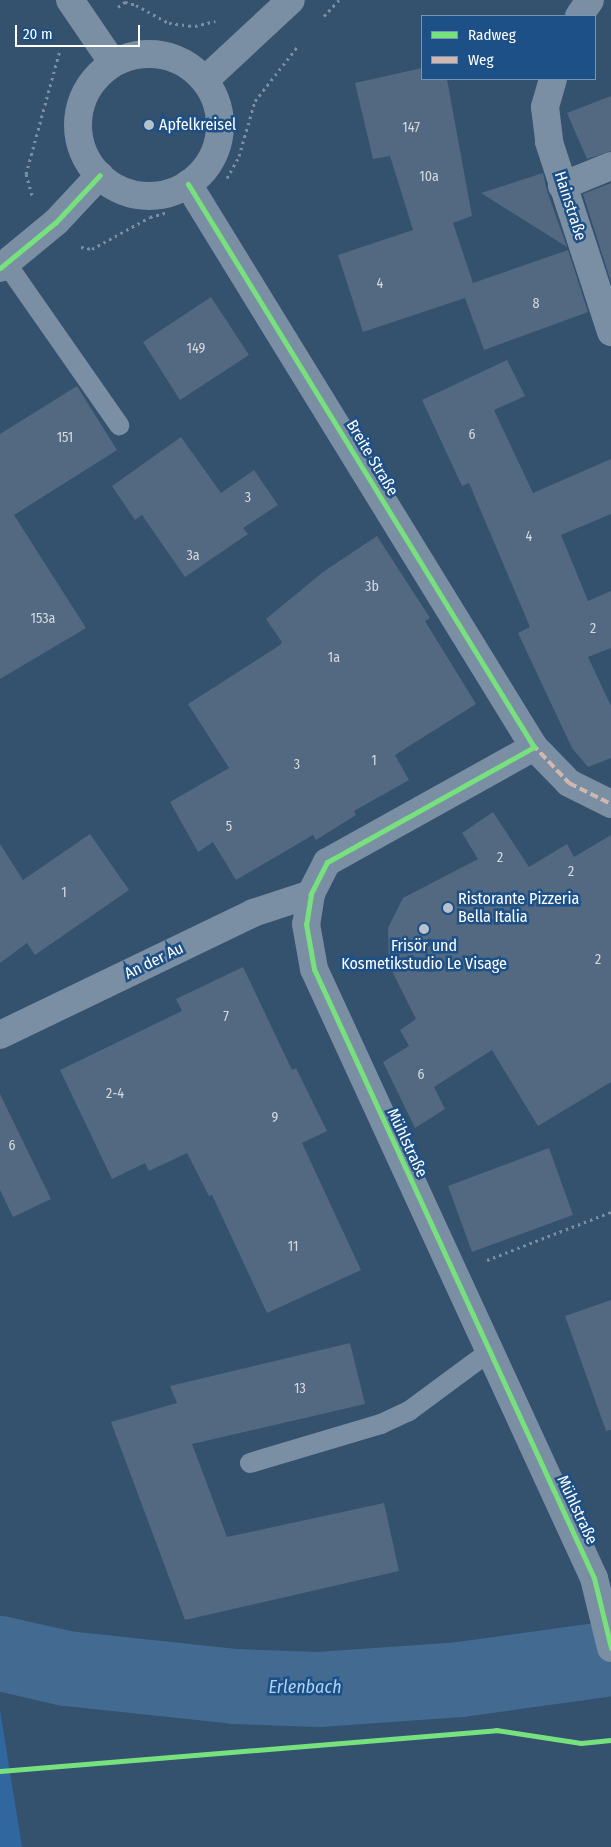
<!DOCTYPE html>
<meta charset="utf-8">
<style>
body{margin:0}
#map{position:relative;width:611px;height:1847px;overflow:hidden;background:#34516e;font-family:"Fira Sans Condensed",sans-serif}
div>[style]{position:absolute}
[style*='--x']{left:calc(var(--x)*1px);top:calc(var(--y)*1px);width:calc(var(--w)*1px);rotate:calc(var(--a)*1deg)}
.green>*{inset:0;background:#30679e}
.river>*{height:75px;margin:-37.5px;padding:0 37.5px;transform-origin:37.5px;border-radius:37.5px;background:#436a91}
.building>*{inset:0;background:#526981}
.path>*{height:3px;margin-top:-1.5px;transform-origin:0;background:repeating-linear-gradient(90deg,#7b8fa4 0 2.5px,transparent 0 6.5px)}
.service>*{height:20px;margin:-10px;padding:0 10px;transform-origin:10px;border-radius:10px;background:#7b8fa4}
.minor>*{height:28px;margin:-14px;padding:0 14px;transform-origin:14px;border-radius:14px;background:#7b8fa4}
.minor>.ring{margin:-14px;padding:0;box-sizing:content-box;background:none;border:28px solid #7b8fa4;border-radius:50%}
.quiet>*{height:4px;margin-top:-2px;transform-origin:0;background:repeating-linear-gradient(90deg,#d1b7ad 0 8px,transparent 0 12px)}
.cycleway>*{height:5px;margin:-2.5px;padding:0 2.5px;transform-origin:2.5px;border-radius:2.5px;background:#77e17e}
.dots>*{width:14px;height:14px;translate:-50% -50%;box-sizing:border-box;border:2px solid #1c5087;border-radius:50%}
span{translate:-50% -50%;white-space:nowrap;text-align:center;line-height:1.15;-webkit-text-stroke:5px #1c5087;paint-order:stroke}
.number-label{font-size:14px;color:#d4dae0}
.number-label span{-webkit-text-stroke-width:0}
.poi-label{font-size:16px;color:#fff}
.left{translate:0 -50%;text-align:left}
.street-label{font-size:16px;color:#fff}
.water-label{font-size:18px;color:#b0d2f3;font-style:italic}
.legend{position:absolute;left:421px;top:15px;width:175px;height:65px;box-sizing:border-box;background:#1c5087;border:1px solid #7796b7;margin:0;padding:6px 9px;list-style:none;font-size:15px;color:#fff}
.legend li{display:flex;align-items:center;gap:10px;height:25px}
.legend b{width:25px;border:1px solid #7796b7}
.scale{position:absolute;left:15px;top:25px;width:125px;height:22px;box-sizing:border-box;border:2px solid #fff;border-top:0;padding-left:6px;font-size:15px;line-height:18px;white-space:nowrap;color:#fff;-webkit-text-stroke:4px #1c5087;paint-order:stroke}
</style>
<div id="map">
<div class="green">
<div style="clip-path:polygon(0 1710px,22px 1847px,0 1847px)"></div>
</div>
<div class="river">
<div style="--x:0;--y:1653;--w:68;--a:12.8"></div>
<div style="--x:66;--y:1668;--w:170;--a:6.1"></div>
<div style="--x:235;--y:1686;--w:83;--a:2.1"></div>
<div style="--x:318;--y:1689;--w:142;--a:-4"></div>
<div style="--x:460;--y:1679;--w:152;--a:-7.9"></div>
</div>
<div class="building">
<div style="clip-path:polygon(422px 68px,422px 79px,447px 79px,472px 216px,453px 223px,473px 283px,568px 250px,588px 312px,484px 350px,465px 298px,363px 332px,338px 255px,413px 230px,390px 156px,373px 159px,355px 83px)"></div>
<div style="clip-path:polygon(611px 96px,611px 151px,587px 159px,567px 113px)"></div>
<div style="clip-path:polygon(543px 173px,547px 191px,567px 247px,481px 193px)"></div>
<div style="clip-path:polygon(611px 183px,611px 282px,583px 194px)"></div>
<div style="clip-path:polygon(211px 297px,249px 355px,180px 400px,143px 342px)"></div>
<div style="clip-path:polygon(507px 360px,525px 396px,494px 410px,533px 493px,611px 459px,611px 514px,561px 535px,588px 601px,611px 591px,611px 648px,588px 657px,611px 706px,611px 758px,588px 767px,572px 748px,518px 633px,530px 627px,469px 483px,462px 486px,422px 400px)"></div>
<div style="clip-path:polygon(77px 386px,117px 450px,14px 515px,86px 628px,0 679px,0 434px)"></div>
<div style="clip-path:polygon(181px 437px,221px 493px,254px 470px,278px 505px,243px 528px,248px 534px,185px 577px,142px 515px,135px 520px,112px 486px)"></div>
<div style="clip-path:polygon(377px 536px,430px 618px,425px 621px,476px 704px,395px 755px,409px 780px,354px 811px,356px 815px,316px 840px,313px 835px,236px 880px,213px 842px,198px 852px,170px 802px,229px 768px,188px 704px,280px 645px,282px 642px,266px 619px,323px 572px)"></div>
<div style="clip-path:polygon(493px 812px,529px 867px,567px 844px,574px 857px,611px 835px,611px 1082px,538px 1126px,492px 1050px,434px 1087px,445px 1109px,415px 1128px,383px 1062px,409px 1046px,400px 1030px,416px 1019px,389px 965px,388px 928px,403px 898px,478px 859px,462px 833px)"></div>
<div style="clip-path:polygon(90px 834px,129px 890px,35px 955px,27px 943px,0 963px,0 844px,23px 880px)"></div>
<div style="clip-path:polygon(243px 967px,292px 1070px,296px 1068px,327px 1131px,302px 1143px,361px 1270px,267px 1313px,212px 1195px,209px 1196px,187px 1153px,149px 1171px,145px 1163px,112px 1179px,60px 1070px,182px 1011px,176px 999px)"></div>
<div style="clip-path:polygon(0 1094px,51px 1199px,13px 1217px,0 1190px)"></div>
<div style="clip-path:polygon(549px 1148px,573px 1215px,472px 1252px,448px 1186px)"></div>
<div style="clip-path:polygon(611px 1300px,611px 1430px,606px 1431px,565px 1316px)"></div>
<div style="clip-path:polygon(350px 1343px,365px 1404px,192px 1444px,227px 1537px,384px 1503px,399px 1571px,185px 1620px,111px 1422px,177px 1403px,170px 1386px)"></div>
</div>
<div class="path">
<div style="--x:118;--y:7;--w:9;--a:-36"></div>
<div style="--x:125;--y:2;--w:11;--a:15"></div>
<div style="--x:136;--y:5;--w:38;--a:29"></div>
<div style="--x:169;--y:23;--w:26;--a:7"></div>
<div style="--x:195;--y:26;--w:21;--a:-14"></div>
<div style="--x:324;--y:16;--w:22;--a:-47"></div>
<div style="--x:227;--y:178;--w:25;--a:-61"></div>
<div style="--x:239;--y:156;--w:57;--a:-73.8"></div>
<div style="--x:255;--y:101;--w:68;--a:-52.1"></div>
<div style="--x:32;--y:195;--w:22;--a:-106"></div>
<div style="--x:26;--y:174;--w:129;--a:-74.7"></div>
<div style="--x:81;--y:247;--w:11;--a:10"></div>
<div style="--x:92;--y:249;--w:66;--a:-28.9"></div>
<div style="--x:150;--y:217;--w:16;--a:-15"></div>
<div style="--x:487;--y:1260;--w:133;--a:-21.2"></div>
</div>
<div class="service">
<div style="--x:6;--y:263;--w:198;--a:55.1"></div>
<div style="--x:250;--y:1463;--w:137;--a:-16.6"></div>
<div style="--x:381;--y:1424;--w:31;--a:-25"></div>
<div style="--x:409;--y:1411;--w:101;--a:-36.5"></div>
</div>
<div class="minor">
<div style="--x:70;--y:0;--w:76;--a:55.7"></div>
<div style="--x:579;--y:16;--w:19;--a:-55"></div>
<div class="ring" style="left:78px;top:54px;width:114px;height:114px"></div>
<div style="--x:553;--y:79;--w:29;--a:106"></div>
<div style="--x:545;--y:107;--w:35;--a:83"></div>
<div style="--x:549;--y:142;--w:200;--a:71.9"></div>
<div style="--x:205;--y:80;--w:117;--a:-42.9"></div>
<div style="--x:188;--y:184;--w:661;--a:58.43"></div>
<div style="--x:534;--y:747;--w:50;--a:45.8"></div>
<div style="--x:569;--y:783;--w:47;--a:26.6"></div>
<div style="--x:562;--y:186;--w:53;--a:-22.2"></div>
<div style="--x:0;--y:268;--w:72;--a:-39.4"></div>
<div style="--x:56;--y:222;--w:64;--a:-46.9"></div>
<div style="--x:534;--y:747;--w:237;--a:150.9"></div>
<div style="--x:327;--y:862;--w:36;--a:117"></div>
<div style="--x:311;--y:894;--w:30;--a:99"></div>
<div style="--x:306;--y:924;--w:46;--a:79.9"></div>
<div style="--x:314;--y:969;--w:670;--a:65.31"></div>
<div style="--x:594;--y:1578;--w:72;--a:76.3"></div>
<div style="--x:0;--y:1035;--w:281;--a:-25.7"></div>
<div style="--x:253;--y:913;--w:61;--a:-18.1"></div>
</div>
<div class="quiet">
<div style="--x:532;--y:744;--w:54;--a:46.5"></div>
<div style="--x:569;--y:783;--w:47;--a:26.6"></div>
</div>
<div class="cycleway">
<div style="--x:188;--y:184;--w:661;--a:58.43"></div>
<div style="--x:534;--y:747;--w:237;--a:150.9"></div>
<div style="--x:327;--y:862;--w:36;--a:117"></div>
<div style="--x:311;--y:894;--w:30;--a:99"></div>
<div style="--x:306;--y:924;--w:46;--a:79.9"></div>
<div style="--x:314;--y:969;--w:670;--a:65.31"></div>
<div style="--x:594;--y:1578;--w:72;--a:76.3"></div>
<div style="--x:0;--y:268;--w:72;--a:-39.4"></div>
<div style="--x:56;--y:222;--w:64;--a:-46.9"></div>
<div style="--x:0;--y:1771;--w:498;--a:-4.7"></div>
<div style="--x:496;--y:1730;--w:86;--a:8.7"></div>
<div style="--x:581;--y:1743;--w:30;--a:-6"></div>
</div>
<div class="dots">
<div style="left:149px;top:125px;background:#b8c2cc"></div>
<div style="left:448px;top:908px;background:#b8c2cc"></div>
<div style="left:424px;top:929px;background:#b8c2cc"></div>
</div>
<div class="number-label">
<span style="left:411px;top:128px">147</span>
<span style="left:429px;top:177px">10a</span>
<span style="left:380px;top:284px">4</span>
<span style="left:536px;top:304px">8</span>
<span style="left:196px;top:349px">149</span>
<span style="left:472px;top:435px">6</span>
<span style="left:65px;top:438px">151</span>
<span style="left:248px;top:498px">3</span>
<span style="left:529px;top:537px">4</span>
<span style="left:193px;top:556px">3a</span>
<span style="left:372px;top:587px">3b</span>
<span style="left:43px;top:619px">153a</span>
<span style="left:593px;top:629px">2</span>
<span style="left:334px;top:658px">1a</span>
<span style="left:374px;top:761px">1</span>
<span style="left:297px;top:765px">3</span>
<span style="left:229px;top:827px">5</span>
<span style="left:500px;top:858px">2</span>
<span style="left:571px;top:872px">2</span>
<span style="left:64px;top:893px">1</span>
<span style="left:598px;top:960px">2</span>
<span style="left:226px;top:1017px">7</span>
<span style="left:421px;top:1075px">6</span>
<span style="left:115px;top:1094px">2-4</span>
<span style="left:275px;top:1118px">9</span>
<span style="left:12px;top:1146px">6</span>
<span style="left:293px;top:1247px">11</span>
<span style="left:300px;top:1389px">13</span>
</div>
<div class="poi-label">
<span class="left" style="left:159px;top:125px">Apfelkreisel</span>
<span class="left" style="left:458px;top:908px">Ristorante Pizzeria<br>Bella Italia</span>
<span style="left:424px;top:955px">Frisör und<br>Kosmetikstudio Le Visage</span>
</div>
<div class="street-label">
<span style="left:570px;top:206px;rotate:72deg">Hainstraße</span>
<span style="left:372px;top:458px;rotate:59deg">Breite Straße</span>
<span style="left:154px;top:961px;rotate:-26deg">An der Au</span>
<span style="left:407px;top:1143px;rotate:65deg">Mühlstraße</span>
<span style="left:577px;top:1510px;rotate:65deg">Mühlstraße</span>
</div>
<div class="water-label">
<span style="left:305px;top:1687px">Erlenbach</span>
</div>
<ul class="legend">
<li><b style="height:6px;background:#77e17e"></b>Radweg</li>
<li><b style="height:6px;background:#d1b7ad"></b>Weg</li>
</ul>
<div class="scale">20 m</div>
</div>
